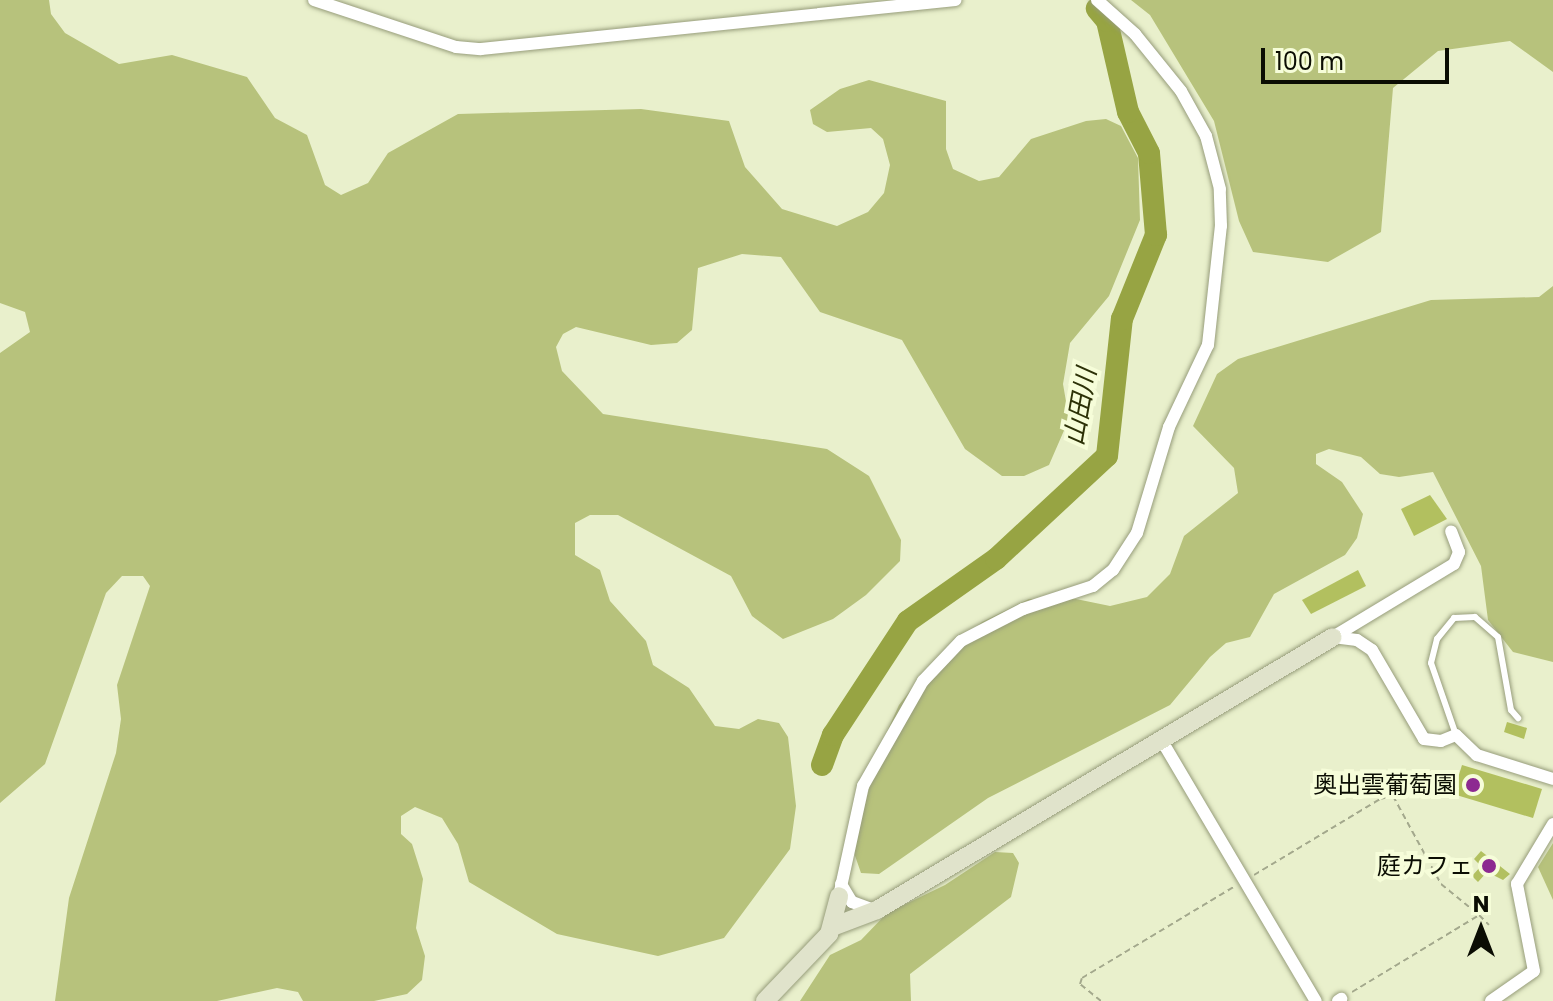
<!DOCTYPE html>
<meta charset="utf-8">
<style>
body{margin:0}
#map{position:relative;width:1553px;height:1001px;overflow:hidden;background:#e9f0cc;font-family:Poppins,"Noto Sans JP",sans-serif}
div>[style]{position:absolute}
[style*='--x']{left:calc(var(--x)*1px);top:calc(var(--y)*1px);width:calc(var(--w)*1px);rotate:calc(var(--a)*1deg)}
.green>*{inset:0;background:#b7c27c}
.river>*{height:22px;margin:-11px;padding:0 11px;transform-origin:11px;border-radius:11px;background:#97a443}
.building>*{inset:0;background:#b2c05f}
.path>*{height:2px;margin-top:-1px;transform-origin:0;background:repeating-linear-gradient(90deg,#a3a88c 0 6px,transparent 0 10px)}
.roads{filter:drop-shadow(0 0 2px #979d7b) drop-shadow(0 0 2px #979d7b)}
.lane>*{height:6px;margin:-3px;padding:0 3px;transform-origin:3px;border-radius:3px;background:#fff}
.street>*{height:12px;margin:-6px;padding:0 6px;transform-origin:6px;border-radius:6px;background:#fff}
.secondary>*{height:18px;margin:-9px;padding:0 9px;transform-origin:9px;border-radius:9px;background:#e0e3cb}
.dots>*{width:22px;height:22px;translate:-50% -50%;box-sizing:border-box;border:4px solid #f6fdd9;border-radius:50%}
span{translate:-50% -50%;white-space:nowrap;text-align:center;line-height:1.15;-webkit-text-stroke:8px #f6fdd9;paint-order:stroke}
.poi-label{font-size:24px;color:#0b0d03}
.right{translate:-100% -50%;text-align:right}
.water-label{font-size:26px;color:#2c3107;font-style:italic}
.north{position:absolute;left:1441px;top:889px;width:80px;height:80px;-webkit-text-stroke:6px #f6fdd9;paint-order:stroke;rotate:0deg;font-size:22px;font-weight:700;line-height:32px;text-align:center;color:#0b0d03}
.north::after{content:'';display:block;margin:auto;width:28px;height:36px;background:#0b0d03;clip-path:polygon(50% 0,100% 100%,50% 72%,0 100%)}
.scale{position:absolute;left:1261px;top:48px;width:188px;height:36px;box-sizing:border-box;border:4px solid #0b0d03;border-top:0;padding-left:10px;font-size:24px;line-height:28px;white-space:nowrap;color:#0b0d03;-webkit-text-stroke:6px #f6fdd9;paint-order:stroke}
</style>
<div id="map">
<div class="green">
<div style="clip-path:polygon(0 0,49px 0,51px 14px,65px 33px,119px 64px,172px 55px,247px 77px,275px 118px,307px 135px,325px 185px,341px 195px,368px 183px,388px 153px,458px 114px,641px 109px,729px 121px,745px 167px,782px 209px,837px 226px,868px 212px,884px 193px,890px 165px,883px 139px,871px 128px,827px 132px,813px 124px,810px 110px,840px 89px,869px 80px,946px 101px,946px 149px,953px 169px,979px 181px,999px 177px,1031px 139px,1086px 121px,1106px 119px,1121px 126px,1138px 158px,1140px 220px,1109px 296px,1070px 343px,1063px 384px,1069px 419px,1049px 465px,1024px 476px,1002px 476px,965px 449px,902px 340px,820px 312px,781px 257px,742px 254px,698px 268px,692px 330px,677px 343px,651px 345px,576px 327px,563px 334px,556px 347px,562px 371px,603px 414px,827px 449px,869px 476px,901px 540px,900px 561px,866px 595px,833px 619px,783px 639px,752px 616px,731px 576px,618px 515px,590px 515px,575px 523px,575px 555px,600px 570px,610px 601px,646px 641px,653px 665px,689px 688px,715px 726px,739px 729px,758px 719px,779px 723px,788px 737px,796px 806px,790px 849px,724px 938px,658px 956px,557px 934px,469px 882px,458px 844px,442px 818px,415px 807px,401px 816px,401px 834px,412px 844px,423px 879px,416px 928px,425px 956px,422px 980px,407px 994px,374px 1001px,303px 1001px,298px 992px,277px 988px,217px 1001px,55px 1001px,69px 898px,116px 753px,121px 719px,117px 685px,150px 586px,143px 576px,122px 576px,106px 593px,45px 764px,0 803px,0 353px,30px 332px,25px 312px,0 303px)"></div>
<div style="clip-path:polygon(1131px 0,1553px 0,1553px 72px,1510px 41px,1438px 51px,1393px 88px,1381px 232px,1328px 262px,1253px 252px,1239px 221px,1214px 121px,1150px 15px)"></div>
<div style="clip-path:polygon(1553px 286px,1553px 662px,1513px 652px,1488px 620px,1481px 566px,1433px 472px,1399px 477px,1380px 474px,1361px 457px,1329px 449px,1316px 454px,1316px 464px,1342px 482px,1363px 514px,1357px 538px,1345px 555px,1274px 594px,1250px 637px,1226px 643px,1210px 657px,1170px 705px,988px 798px,879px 874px,861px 873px,853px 850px,880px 747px,899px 705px,924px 673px,982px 622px,1029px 599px,1076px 599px,1110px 606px,1147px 597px,1170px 574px,1184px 536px,1238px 493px,1234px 468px,1193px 426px,1217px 374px,1238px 359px,1431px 300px,1539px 297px)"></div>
<div style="clip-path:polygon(1553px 843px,1553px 900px,1538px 867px)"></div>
<div style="clip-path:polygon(995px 852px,1013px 853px,1019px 863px,1011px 897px,910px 974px,911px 1001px,800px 1001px,830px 955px,861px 940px,887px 913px,945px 885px)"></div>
</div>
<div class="river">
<div style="--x:822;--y:765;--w:32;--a:-70"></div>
<div style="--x:833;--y:735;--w:136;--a:-56.7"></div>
<div style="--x:908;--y:621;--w:108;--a:-35.2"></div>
<div style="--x:996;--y:559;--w:151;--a:-42.9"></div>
<div style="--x:1107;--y:456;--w:138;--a:-83.8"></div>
<div style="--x:1122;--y:319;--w:91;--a:-68"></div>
<div style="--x:1156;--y:235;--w:82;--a:-94.9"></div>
<div style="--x:1149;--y:153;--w:46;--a:-117.1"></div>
<div style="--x:1128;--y:112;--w:93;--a:-103"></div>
<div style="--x:1107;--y:21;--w:16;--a:-130"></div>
</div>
<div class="building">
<div style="clip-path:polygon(1430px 495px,1447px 519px,1414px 536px,1401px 509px)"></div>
<div style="clip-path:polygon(1358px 570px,1366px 586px,1311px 614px,1302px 600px)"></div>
<div style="clip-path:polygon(1507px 722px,1527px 728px,1524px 739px,1504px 732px)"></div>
<div style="clip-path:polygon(1462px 765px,1542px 789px,1533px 818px,1453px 794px)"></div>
<div style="clip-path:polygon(1481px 851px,1510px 874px,1503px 880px,1487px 872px,1478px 882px,1472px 876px,1481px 866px,1474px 859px)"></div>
</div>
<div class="path">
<div style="--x:1254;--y:875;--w:147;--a:-31.1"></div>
<div style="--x:1380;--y:799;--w:13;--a:-13"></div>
<div style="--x:1393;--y:796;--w:100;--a:61.4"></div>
<div style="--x:1441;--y:884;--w:49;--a:39.2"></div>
<div style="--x:1352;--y:992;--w:149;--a:-31.2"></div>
<div style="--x:1479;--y:915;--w:14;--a:45"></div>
<div style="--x:1101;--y:1001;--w:27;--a:-141"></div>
<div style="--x:1080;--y:984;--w:6;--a:-72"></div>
<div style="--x:1082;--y:978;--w:179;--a:-31"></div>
</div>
<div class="roads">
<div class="lane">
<div style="--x:1456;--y:735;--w:76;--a:-109.1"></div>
<div style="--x:1431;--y:663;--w:25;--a:-76"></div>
<div style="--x:1437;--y:639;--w:27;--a:-51"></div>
<div style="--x:1454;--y:618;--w:21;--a:-3"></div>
<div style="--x:1475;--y:617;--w:30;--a:41"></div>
<div style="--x:1498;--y:637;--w:74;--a:79.9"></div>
<div style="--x:1511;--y:710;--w:11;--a:49"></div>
</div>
<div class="street">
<div style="--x:314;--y:0;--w:150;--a:18.3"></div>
<div style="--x:456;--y:47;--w:25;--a:5"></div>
<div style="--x:481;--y:49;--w:477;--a:-5.9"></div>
<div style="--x:1333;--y:637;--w:24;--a:7"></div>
<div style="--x:1357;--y:640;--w:18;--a:34"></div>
<div style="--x:1372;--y:650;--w:103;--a:59.7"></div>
<div style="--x:1424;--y:739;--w:17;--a:7"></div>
<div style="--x:1441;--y:741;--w:16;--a:-22"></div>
<div style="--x:1456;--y:735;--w:29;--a:44"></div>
<div style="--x:1477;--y:755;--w:80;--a:17.5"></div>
<div style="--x:1333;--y:637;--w:141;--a:-31.1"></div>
<div style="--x:1454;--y:564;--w:13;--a:-67"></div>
<div style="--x:1459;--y:552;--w:22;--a:-111"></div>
<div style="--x:1162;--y:741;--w:302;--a:59.4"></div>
<div style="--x:841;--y:884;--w:21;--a:59"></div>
<div style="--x:852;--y:902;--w:23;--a:20"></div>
<div style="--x:839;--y:896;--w:113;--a:-77.7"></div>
<div style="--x:863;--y:786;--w:121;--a:-60.3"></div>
<div style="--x:923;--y:681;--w:55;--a:-46.5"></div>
<div style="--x:961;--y:641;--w:70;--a:-27.3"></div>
<div style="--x:1023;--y:609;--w:74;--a:-18.2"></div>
<div style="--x:1093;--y:586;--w:26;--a:-39"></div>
<div style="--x:1113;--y:570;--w:44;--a:-57"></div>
<div style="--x:1137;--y:533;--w:111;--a:-73.2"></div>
<div style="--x:1169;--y:427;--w:91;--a:-64.6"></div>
<div style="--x:1208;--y:345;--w:120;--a:-83.8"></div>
<div style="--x:1221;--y:226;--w:37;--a:-92"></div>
<div style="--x:1220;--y:189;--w:55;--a:-104.8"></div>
<div style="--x:1206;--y:136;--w:51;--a:-119.1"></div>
<div style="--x:1181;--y:91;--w:73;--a:-128.9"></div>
<div style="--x:1135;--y:34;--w:51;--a:-138.2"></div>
<div style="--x:1338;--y:1001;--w:4;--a:-34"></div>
<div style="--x:1491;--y:1001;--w:52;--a:-34.9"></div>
<div style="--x:1534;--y:971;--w:89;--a:-101.1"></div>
<div style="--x:1517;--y:884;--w:70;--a:-59"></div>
</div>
<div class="secondary">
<div style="--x:832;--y:927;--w:48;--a:-20.7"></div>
<div style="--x:877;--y:910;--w:531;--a:-30.91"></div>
<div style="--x:765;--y:1001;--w:93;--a:-46.3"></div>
<div style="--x:829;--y:934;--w:39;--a:-75"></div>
</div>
</div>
<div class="dots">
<div style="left:1473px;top:785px;background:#8d2a91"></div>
<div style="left:1489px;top:866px;background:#8d2a91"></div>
</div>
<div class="poi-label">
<span class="right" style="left:1457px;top:785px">奥出雲葡萄園</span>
<span class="right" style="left:1473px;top:866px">庭カフェ</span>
</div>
<div class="water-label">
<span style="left:1081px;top:407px;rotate:-80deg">山田川</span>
</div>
<div class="north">N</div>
<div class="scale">100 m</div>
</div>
